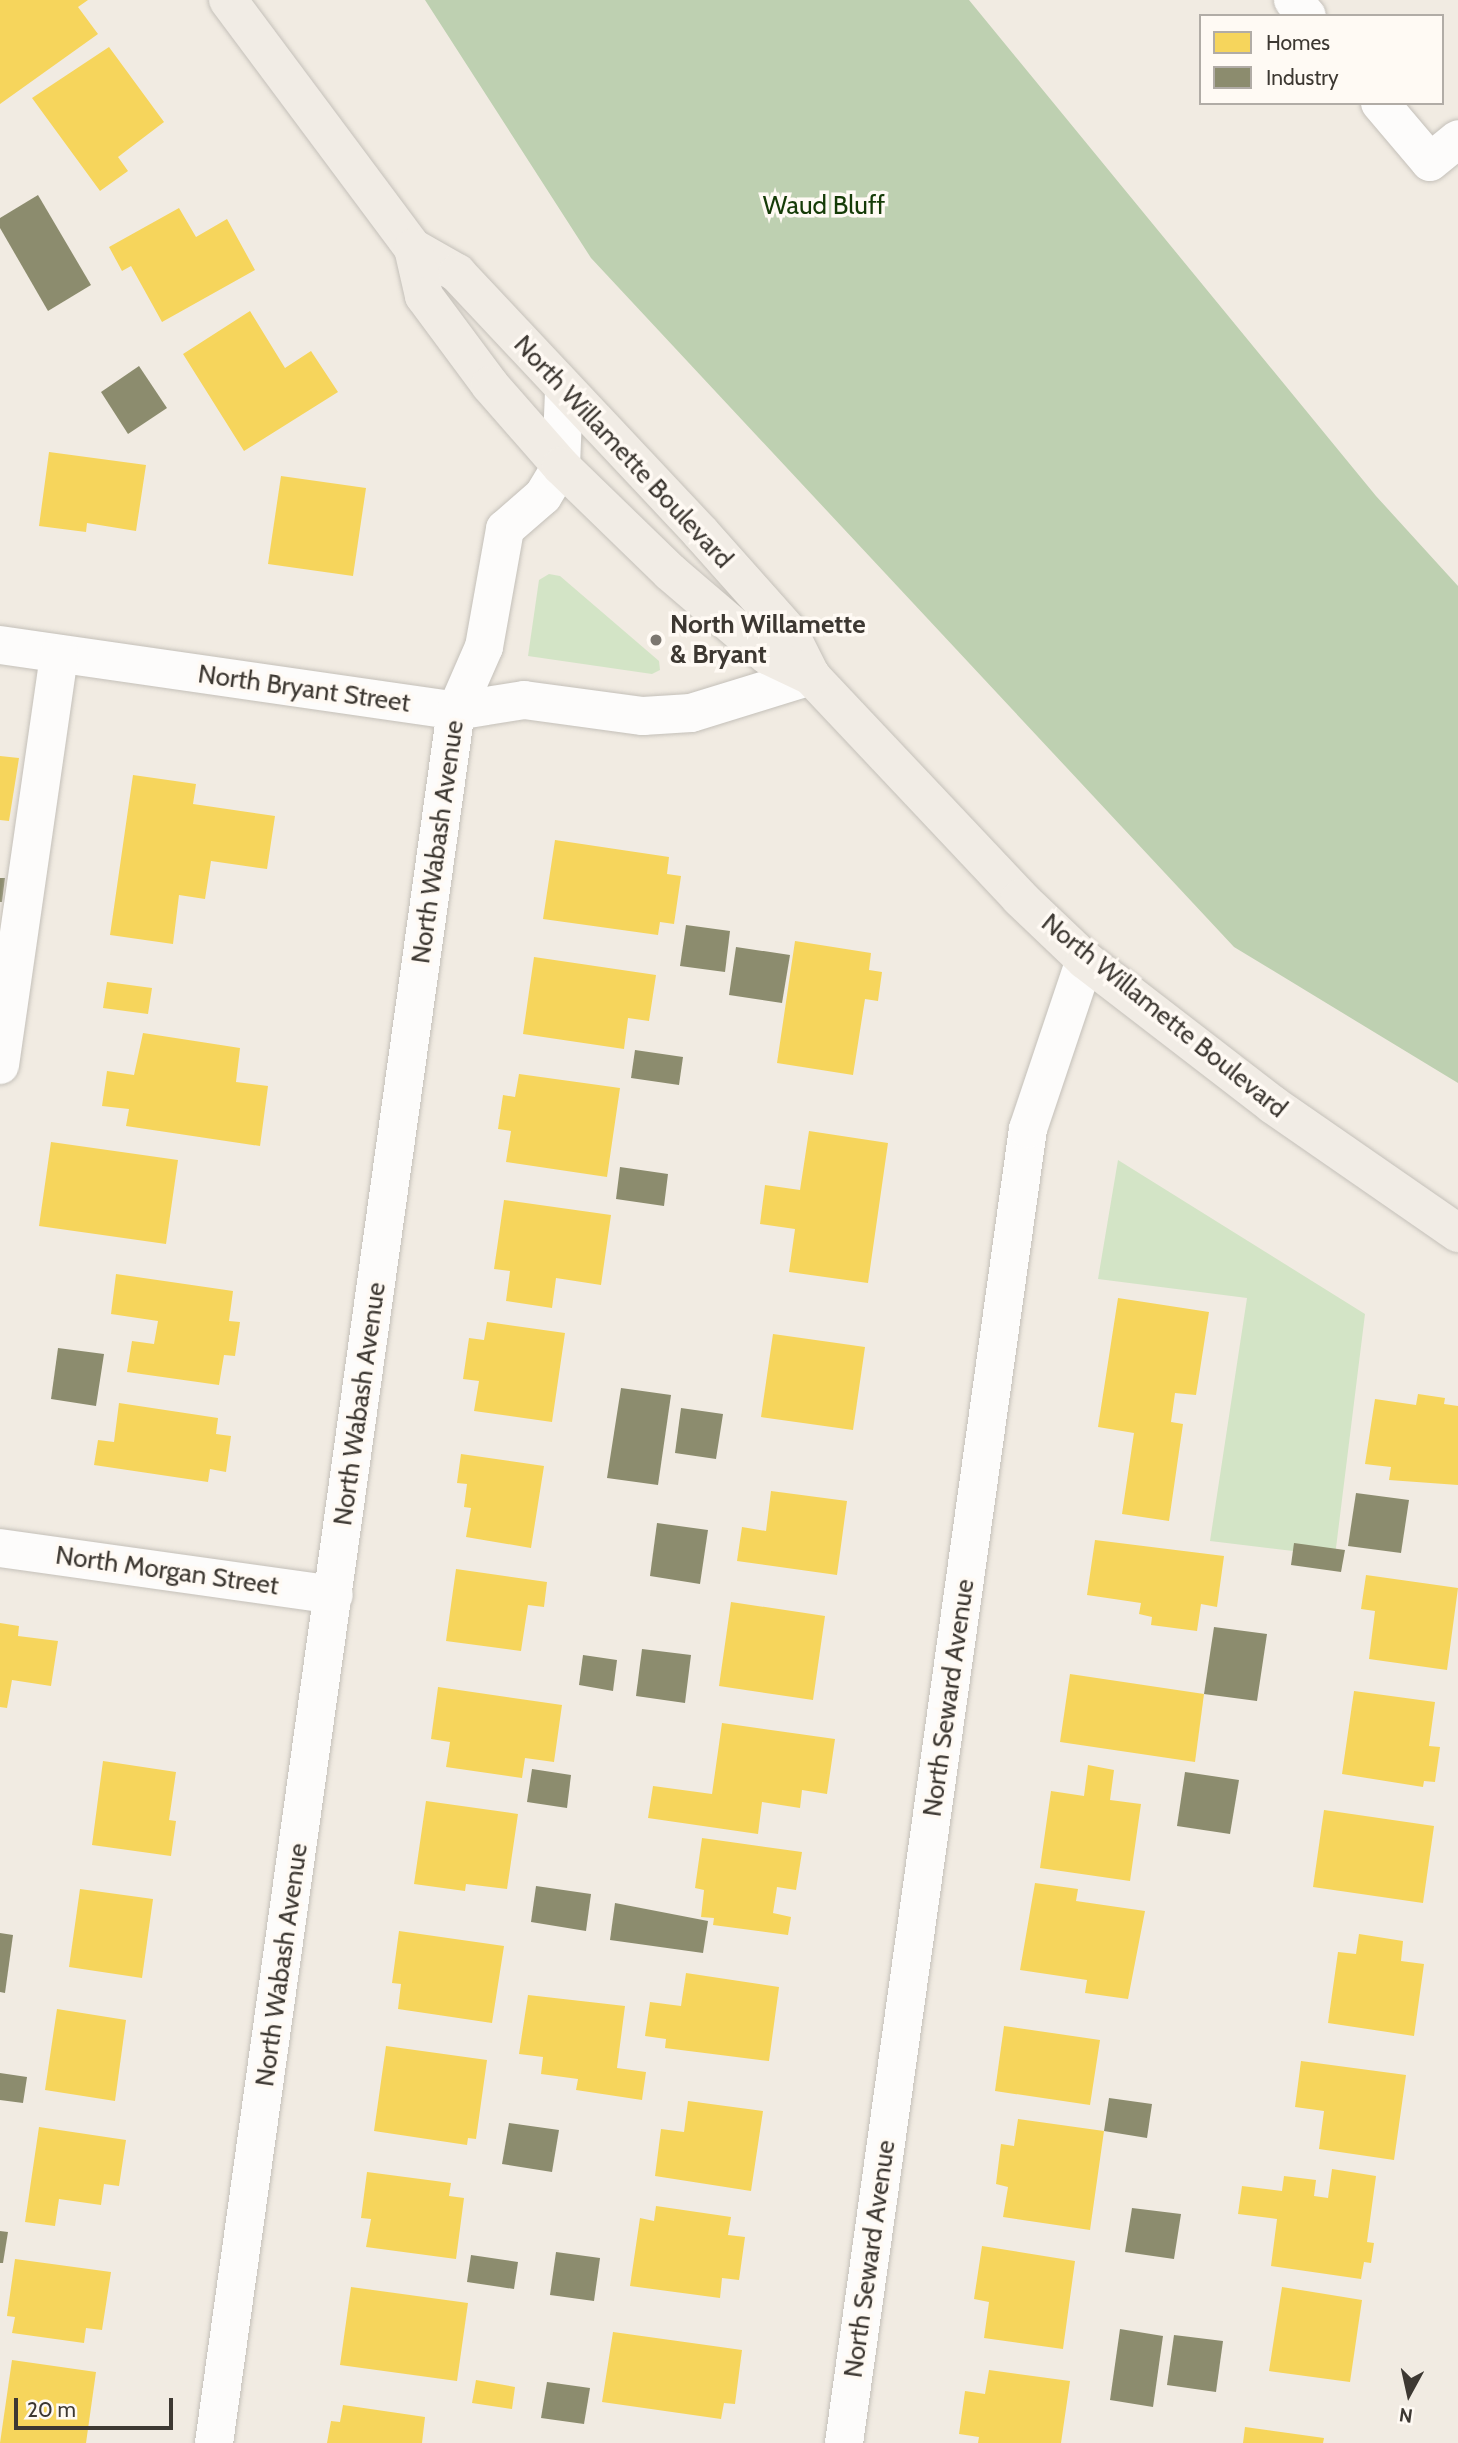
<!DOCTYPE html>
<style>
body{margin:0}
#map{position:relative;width:1458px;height:2443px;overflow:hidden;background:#f1ebe2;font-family:Cabin,sans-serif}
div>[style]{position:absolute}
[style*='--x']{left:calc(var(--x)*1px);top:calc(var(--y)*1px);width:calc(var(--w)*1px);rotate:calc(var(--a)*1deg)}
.green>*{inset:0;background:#d3e4c6}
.forest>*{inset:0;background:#bed0b1}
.homes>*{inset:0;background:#f6d55c}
.industry>*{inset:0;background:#8c8c6e}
.roads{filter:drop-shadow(0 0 2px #c4c0b9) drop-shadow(0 0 2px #c4c0b9)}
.minor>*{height:38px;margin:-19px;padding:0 19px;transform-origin:19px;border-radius:19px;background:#fdfcfb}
.major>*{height:38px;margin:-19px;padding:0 19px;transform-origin:19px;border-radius:19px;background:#f1ece5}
.dots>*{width:19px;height:19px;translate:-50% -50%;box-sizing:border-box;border:4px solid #fffaf4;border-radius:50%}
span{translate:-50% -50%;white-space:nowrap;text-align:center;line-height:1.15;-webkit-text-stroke:7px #fffaf4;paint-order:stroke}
.park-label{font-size:26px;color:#153b07}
.street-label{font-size:26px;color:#3d3832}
.poi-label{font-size:26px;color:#3d3832;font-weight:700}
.left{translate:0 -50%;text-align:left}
.legend{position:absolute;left:1199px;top:14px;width:245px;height:91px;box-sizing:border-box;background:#fffaf4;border:2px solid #b1aca6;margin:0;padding:9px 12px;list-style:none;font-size:21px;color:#3d3832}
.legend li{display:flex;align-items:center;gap:14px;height:35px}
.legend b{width:35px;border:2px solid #b1aca6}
.north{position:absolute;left:1374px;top:2359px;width:70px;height:70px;-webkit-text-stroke:5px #fffaf4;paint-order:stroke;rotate:188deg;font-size:19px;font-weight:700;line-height:28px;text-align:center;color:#3d3832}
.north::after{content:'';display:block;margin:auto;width:24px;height:32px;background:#3d3832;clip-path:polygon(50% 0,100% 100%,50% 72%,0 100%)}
.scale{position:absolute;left:14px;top:2398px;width:159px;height:32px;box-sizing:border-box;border:4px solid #3d3832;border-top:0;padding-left:9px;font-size:21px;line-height:24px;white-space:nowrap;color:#3d3832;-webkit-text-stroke:5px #fffaf4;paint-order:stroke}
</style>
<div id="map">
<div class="green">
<div style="clip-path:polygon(549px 574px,560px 576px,659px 661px,660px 670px,652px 674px,528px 656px,539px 580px)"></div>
<div style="clip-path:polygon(1118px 1160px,1365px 1314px,1335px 1556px,1210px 1541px,1247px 1298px,1098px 1279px)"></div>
</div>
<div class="forest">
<div style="clip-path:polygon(425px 0,969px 0,1376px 496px,1458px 586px,1458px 1083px,1234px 947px,591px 258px)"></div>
</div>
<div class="homes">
<div style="clip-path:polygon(0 0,88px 0,78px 7px,98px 34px,0 104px)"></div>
<div style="clip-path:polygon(109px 47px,164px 122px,118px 157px,128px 171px,100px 191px,32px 98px)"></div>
<div style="clip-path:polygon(179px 208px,196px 237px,227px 219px,255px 270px,162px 322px,131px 266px,122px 271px,109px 247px)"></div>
<div style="clip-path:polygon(250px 311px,285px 368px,311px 351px,338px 392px,244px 451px,183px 354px)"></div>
<div style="clip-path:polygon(49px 452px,146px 465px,136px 531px,87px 523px,86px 532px,39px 526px)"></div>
<div style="clip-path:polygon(281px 476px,366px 488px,353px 576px,268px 564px)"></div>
<div style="clip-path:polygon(0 756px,19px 758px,9px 821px,0 820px)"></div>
<div style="clip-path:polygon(133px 775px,196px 784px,193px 804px,275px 816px,267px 869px,211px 861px,205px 899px,179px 895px,173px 944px,110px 935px)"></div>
<div style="clip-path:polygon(555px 840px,669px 857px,667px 874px,681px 876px,674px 924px,660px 922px,658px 935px,543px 919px)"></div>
<div style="clip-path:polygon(795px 941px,871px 953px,869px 970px,882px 972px,878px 1001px,865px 999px,853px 1075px,777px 1063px)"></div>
<div style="clip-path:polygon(534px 957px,656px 975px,649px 1021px,628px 1018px,624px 1049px,523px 1034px)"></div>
<div style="clip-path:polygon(107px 982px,152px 988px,148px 1014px,103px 1008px)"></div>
<div style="clip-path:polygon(143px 1033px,240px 1048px,236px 1082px,268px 1086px,260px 1146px,126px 1126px,129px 1109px,102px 1106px,107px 1071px,134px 1075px)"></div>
<div style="clip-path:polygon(519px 1074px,620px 1088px,607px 1177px,506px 1162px,511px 1131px,498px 1129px,503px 1095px,515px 1097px)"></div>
<div style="clip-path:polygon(809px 1131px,888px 1143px,868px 1283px,789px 1272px,795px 1229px,760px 1224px,765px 1185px,800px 1190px)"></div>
<div style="clip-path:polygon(51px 1142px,178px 1160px,166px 1244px,39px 1226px)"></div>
<div style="clip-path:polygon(504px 1200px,611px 1215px,601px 1285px,556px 1278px,552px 1308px,506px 1301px,510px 1271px,494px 1269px)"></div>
<div style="clip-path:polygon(116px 1274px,233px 1291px,229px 1321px,240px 1322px,235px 1356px,224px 1355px,219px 1385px,127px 1372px,132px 1341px,154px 1344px,158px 1321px,111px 1314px)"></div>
<div style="clip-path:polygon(1118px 1298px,1209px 1312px,1196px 1395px,1175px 1393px,1171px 1422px,1183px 1424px,1169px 1521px,1122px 1514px,1134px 1433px,1098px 1427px)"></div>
<div style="clip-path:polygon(487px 1322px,565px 1333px,552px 1422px,474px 1411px,479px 1381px,463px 1379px,469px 1338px,484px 1340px)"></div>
<div style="clip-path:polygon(773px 1334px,865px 1347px,853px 1430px,761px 1417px)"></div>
<div style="clip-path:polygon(1418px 1394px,1445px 1398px,1444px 1404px,1458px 1406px,1458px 1485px,1389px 1480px,1391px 1467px,1365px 1464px,1375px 1399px,1416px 1405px)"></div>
<div style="clip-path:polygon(119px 1403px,218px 1418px,216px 1434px,231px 1436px,226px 1472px,210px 1469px,208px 1482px,94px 1465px,98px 1440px,114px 1442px)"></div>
<div style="clip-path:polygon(461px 1454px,544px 1466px,531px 1548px,466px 1537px,471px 1508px,464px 1507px,467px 1484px,457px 1483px)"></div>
<div style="clip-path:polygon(771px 1491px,847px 1501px,837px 1575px,737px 1561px,742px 1527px,766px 1531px)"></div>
<div style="clip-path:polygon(1095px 1540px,1224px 1556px,1217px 1607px,1201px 1604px,1197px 1631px,1151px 1625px,1152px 1617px,1139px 1614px,1141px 1603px,1087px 1595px)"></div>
<div style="clip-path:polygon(456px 1569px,547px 1582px,544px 1607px,528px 1605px,521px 1651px,446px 1641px)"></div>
<div style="clip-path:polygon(1366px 1575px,1458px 1588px,1447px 1670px,1369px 1659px,1375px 1611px,1361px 1609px)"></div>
<div style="clip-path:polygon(731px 1602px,825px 1616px,813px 1700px,719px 1686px)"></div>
<div style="clip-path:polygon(0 1623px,19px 1626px,18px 1636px,58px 1641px,51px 1686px,12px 1680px,7px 1708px,0 1707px)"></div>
<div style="clip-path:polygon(1070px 1674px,1204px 1694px,1195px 1762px,1060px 1742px)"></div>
<div style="clip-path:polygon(438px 1687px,562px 1705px,554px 1762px,525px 1758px,522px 1778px,446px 1767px,450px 1742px,431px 1739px)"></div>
<div style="clip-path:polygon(1354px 1691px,1435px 1702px,1429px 1746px,1440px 1747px,1435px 1782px,1424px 1781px,1423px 1787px,1342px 1774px)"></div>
<div style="clip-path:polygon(722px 1723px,835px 1739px,827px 1794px,802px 1790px,800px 1808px,762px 1802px,758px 1834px,648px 1818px,653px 1786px,712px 1794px)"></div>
<div style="clip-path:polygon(103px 1761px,176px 1772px,169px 1820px,176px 1821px,171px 1856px,92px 1845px)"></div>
<div style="clip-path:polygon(1088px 1765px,1114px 1770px,1110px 1800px,1141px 1804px,1130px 1881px,1040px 1868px,1051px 1791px,1084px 1796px)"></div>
<div style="clip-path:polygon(426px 1801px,518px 1814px,507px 1889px,466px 1884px,465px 1891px,414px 1884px)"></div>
<div style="clip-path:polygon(1324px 1810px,1434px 1826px,1423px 1903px,1313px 1887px)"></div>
<div style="clip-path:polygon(702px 1838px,802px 1852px,796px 1890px,777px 1887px,773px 1913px,791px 1917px,788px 1935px,713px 1925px,714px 1918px,701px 1917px,704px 1890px,695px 1888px)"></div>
<div style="clip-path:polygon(1035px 1883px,1078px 1889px,1076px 1901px,1145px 1911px,1128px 1999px,1085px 1993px,1087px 1980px,1020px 1970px)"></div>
<div style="clip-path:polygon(80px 1889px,153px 1899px,142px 1978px,69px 1967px)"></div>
<div style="clip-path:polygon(399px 1931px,504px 1946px,492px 2023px,398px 2009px,401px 1984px,392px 1983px)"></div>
<div style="clip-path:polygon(1359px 1934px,1403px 1941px,1401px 1961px,1424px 1964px,1414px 2036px,1328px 2023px,1338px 1952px,1356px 1954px)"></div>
<div style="clip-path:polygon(686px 1973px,779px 1987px,769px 2061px,665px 2048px,666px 2039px,645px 2036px,650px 2002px,681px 2006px)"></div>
<div style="clip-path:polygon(528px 1995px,625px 2006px,617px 2068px,646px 2072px,642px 2100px,576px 2090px,578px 2079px,541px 2074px,543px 2057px,519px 2054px)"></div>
<div style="clip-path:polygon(57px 2009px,126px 2020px,115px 2101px,45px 2090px)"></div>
<div style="clip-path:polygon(1004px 2026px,1100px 2040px,1090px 2105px,995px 2091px)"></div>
<div style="clip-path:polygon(386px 2046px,487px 2060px,476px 2139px,468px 2138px,467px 2145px,374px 2131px)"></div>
<div style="clip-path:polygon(1301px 2061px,1406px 2075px,1394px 2160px,1319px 2149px,1324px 2111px,1295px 2107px)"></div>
<div style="clip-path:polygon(688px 2101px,763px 2111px,751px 2191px,655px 2176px,661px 2129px,684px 2132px)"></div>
<div style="clip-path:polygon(1018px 2119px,1104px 2131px,1090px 2230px,1003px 2217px,1008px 2187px,996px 2184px,1001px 2144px,1014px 2146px)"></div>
<div style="clip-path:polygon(39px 2127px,126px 2140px,119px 2186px,104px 2184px,101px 2205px,59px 2199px,55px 2226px,25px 2222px)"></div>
<div style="clip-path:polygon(1332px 2169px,1376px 2176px,1367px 2242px,1374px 2243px,1371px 2263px,1364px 2262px,1361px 2279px,1271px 2266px,1277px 2219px,1238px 2214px,1242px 2186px,1282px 2191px,1284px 2176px,1316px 2180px,1314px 2196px,1328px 2198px)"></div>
<div style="clip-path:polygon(367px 2172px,451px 2183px,449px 2196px,464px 2198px,456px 2259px,366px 2247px,371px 2219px,361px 2218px)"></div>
<div style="clip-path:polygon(656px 2206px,731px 2217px,728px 2235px,745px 2237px,739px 2280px,722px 2278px,720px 2298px,630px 2286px,640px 2218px,654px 2221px)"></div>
<div style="clip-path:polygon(982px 2246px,1075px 2261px,1063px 2349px,984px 2338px,989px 2302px,974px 2299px)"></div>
<div style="clip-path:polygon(15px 2259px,111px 2272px,102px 2330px,86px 2328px,84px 2343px,12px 2333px,15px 2317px,7px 2316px)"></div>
<div style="clip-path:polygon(351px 2287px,468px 2303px,457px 2381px,340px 2365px)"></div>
<div style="clip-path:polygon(1282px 2287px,1362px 2300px,1350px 2382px,1269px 2371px)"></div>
<div style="clip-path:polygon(613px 2332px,742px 2350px,735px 2404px,724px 2403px,721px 2419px,602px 2402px)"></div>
<div style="clip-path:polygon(12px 2360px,96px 2372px,86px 2443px,0 2443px)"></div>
<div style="clip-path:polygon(989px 2370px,1070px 2381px,1061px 2443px,978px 2443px,979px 2437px,959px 2434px,965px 2391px,985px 2394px)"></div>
<div style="clip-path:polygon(476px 2380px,515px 2387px,512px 2409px,472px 2403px)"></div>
<div style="clip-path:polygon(343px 2405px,425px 2417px,422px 2443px,327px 2443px,331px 2421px,340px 2422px)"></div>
<div style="clip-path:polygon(1245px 2427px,1324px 2438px,1323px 2443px,1243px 2443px)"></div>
</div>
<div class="industry">
<div style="clip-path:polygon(38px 195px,91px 285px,48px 311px,0 228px,0 218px)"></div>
<div style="clip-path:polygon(139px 366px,167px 408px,128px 434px,101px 392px)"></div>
<div style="clip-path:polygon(0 878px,5px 878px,2px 902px,0 902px)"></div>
<div style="clip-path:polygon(686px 925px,730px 931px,725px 972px,680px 966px)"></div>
<div style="clip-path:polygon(736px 947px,790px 955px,782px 1003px,729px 995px)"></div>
<div style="clip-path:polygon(635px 1050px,683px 1057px,679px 1085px,631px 1078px)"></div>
<div style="clip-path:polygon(620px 1167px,668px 1174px,664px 1206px,616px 1199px)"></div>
<div style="clip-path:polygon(58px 1348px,104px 1354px,96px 1406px,51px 1399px)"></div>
<div style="clip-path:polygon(621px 1388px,671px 1395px,658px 1485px,607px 1478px)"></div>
<div style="clip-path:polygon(681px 1408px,723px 1414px,716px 1459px,675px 1453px)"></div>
<div style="clip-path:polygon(1356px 1493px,1409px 1500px,1401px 1553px,1348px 1546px)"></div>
<div style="clip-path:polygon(657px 1523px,708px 1530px,700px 1584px,650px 1576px)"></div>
<div style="clip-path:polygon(1294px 1543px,1345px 1550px,1341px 1572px,1291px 1565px)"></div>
<div style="clip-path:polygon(1214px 1627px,1267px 1634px,1257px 1701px,1204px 1694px)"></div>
<div style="clip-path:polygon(642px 1649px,691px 1655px,685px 1703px,636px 1696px)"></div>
<div style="clip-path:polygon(583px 1655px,617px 1660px,613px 1691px,579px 1685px)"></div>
<div style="clip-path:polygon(532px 1769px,571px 1775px,567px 1808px,527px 1802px)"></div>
<div style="clip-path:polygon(1185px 1772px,1239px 1780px,1230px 1834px,1177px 1826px)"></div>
<div style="clip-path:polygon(536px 1886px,591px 1894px,586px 1931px,531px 1922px)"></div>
<div style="clip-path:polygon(615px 1903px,708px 1921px,703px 1953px,610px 1940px)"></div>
<div style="clip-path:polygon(0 1933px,13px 1935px,5px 1993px,0 1992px)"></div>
<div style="clip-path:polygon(0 2073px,27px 2077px,23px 2103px,0 2100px)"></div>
<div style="clip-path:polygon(1109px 2098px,1152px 2104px,1147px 2138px,1104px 2131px)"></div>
<div style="clip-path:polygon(509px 2123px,559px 2130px,552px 2172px,502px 2164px)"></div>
<div style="clip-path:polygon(1132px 2208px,1181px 2214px,1174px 2259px,1125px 2252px)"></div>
<div style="clip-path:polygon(0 2231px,8px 2232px,3px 2263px,0 2263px)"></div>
<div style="clip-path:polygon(556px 2252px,600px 2258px,594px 2301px,550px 2295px)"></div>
<div style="clip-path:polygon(471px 2255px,518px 2262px,514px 2289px,467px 2282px)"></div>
<div style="clip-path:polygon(1120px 2329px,1163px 2336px,1153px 2407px,1110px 2400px)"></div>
<div style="clip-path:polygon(1174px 2335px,1223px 2341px,1216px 2392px,1167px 2385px)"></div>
<div style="clip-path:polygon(547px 2382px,590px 2388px,584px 2424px,541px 2418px)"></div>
</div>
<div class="roads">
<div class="minor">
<div style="--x:1293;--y:0;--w:21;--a:49"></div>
<div style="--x:1380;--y:103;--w:77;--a:49.7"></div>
<div style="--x:1430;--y:162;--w:36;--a:-39"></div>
<div style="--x:0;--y:645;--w:461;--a:8.2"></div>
<div style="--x:456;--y:711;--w:69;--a:-9.2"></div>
<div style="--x:524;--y:700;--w:120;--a:7.7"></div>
<div style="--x:643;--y:716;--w:48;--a:-3.6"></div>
<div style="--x:691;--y:713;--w:126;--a:-17.1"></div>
<div style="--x:0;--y:1065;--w:415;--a:-81.8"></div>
<div style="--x:0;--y:1548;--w:337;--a:8"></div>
<div style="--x:214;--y:2443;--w:1749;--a:-82.05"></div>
<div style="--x:456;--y:711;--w:70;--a:-66.4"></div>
<div style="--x:484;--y:647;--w:120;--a:-79.9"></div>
<div style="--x:505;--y:529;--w:50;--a:-41"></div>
<div style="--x:543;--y:496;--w:35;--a:-59"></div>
<div style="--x:561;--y:466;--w:75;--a:-87.7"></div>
<div style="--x:844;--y:2443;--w:1327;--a:-82.03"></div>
<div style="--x:1028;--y:1129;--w:178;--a:-71.4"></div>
</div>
<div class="major">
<div style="--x:228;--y:0;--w:309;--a:53.3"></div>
<div style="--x:413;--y:248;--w:51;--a:29.6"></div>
<div style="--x:457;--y:273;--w:355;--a:46.8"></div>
<div style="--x:700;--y:532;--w:134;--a:48.3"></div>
<div style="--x:789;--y:632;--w:49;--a:63.4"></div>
<div style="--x:811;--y:676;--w:305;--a:46.7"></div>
<div style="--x:1020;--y:898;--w:90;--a:43.6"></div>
<div style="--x:1085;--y:960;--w:237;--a:37.6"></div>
<div style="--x:1273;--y:1105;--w:225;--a:34.7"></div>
<div style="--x:413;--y:248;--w:49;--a:77.1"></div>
<div style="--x:424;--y:296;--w:111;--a:53.4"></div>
<div style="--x:490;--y:385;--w:108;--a:48.8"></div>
<div style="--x:561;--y:466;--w:152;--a:44.2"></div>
<div style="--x:670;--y:572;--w:128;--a:40.6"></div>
<div style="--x:767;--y:655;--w:49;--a:25.5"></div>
</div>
</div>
<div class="dots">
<div style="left:656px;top:640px;background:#7c7770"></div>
</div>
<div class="park-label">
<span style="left:824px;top:206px">Waud Bluff</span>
</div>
<div class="street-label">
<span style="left:623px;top:452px;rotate:47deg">North Willamette Boulevard</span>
<span style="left:304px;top:689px;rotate:8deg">North Bryant Street</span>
<span style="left:438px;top:842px;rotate:-82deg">North Wabash Avenue</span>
<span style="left:1164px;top:1016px;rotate:39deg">North Willamette Boulevard</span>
<span style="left:360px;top:1404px;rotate:-82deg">North Wabash Avenue</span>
<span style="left:167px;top:1571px;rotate:8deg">North Morgan Street</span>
<span style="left:949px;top:1698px;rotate:-82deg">North Seward Avenue</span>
<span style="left:282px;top:1965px;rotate:-82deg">North Wabash Avenue</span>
<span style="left:870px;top:2259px;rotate:-82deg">North Seward Avenue</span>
</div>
<div class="poi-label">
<span class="left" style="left:670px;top:640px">North Willamette<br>&amp; Bryant</span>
</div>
<ul class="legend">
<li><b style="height:19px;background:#f6d55c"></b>Homes</li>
<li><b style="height:19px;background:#8c8c6e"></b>Industry</li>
</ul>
<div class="north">N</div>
<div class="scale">20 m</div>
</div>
